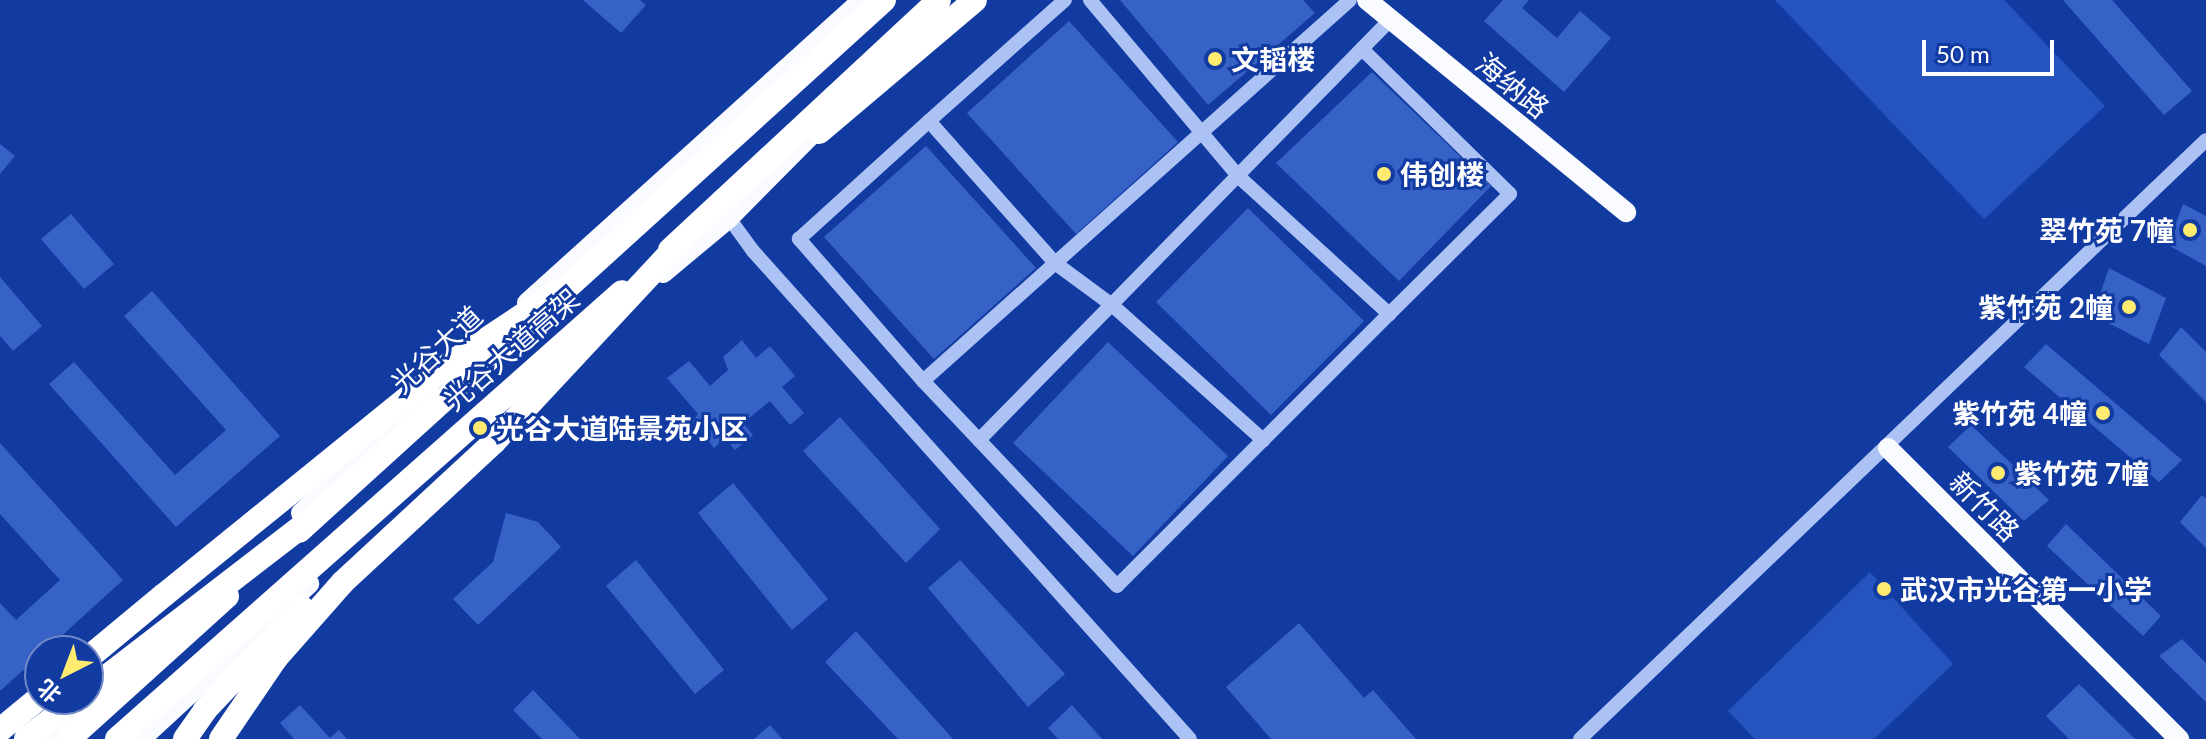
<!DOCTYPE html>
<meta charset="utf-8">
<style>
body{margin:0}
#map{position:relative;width:2206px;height:739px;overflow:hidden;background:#123ba2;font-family:Lato,"Noto Sans SC",sans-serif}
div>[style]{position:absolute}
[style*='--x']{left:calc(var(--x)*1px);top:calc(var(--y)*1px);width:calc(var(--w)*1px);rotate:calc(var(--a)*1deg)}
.green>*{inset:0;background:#2554c0}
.building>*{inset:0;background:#3662c7}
.minor>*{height:14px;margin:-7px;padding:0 7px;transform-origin:7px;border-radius:7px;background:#acc2f5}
.major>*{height:20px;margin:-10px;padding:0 10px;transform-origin:10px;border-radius:10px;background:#fafbff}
.highway>*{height:24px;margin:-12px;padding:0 12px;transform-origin:12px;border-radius:12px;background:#fff}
.highway-bridge>*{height:24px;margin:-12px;padding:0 12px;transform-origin:12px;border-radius:12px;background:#fff}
.dots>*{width:22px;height:22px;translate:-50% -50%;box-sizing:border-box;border:4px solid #123ba2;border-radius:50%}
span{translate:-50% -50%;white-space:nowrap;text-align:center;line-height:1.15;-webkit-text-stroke:6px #123ba2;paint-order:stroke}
.poi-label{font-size:28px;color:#fff;font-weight:700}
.left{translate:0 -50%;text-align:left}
.right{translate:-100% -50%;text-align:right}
.street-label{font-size:28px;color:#fff}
.north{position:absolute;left:24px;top:635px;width:80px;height:80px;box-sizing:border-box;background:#123ba2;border:2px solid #7189c7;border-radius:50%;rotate:222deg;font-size:22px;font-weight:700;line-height:32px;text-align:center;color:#fff}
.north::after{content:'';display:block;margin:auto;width:28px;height:36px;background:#ffeb70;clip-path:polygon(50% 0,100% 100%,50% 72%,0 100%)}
.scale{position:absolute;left:1922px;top:40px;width:132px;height:36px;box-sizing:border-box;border:4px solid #fff;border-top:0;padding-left:10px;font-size:24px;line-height:28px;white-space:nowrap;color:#fff;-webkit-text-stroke:6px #123ba2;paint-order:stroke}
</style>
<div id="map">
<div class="green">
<div style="clip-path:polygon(1775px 0,2004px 0,2105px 106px,1984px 219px)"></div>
<div style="clip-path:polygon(1870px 572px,1953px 664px,1874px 739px,1755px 739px,1728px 711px)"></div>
</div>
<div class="building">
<div style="clip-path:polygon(583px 0,640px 0,646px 5px,621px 33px)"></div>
<div style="clip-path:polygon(1120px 0,1303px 0,1315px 13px,1208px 105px)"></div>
<div style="clip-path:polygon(1503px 0,1529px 0,1522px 8px,1557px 38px,1580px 11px,1611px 38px,1564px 92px,1484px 21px)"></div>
<div style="clip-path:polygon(2063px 0,2112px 0,2192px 91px,2164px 115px)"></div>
<div style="clip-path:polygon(1069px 21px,1178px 142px,1076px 234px,967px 113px)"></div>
<div style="clip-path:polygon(1372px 72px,1491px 186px,1399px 281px,1276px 163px)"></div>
<div style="clip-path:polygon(0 144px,15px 156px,0 174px)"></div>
<div style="clip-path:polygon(926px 146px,1036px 268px,934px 359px,824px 237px)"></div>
<div style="clip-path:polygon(2183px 204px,2206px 216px,2206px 266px,2168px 245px)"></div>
<div style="clip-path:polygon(1248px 208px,1364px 321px,1271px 415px,1156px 302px)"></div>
<div style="clip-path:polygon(71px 214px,114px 264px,84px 289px,41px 239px)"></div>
<div style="clip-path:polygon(2109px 268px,2166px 298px,2149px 344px,2093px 315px)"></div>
<div style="clip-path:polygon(0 277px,42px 326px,13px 351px,0 336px)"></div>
<div style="clip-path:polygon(152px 291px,280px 436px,176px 527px,49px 384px,74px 362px,175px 475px,226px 430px,124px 316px)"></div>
<div style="clip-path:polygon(2181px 327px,2206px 352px,2206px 402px,2159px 355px)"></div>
<div style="clip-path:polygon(742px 340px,756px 358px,770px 346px,795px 376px,782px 387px,804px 413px,790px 425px,770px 401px,743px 423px,753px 435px,735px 450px,725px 438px,714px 448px,692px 422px,698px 414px,667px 378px,689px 361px,710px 386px,728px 370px,723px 357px)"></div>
<div style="clip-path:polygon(1108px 342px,1228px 456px,1133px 556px,1013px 443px)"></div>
<div style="clip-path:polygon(2046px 344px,2182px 460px,2159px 482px,2024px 367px)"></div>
<div style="clip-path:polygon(840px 417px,940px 529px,906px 563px,803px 451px)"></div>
<div style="clip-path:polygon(1971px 425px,2049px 500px,2024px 521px,1948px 447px)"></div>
<div style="clip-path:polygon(0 443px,123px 580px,45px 651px,40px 651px,40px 655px,0 691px,0 603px,16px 620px,60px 580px,0 514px)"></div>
<div style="clip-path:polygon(733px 483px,828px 599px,792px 630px,698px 513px)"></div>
<div style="clip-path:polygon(2202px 495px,2206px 499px,2206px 548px,2180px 522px)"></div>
<div style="clip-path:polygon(506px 513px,538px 522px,561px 547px,478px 625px,453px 599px,493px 562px)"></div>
<div style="clip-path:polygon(2066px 524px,2161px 616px,2143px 636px,2047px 546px)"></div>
<div style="clip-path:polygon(636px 560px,724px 670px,695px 694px,606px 586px)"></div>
<div style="clip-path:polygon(960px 560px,1065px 674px,1028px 707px,928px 588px)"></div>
<div style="clip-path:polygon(1299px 623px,1364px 698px,1373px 690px,1416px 739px,1271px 739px,1226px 687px)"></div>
<div style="clip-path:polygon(856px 631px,953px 739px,898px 739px,825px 662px)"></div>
<div style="clip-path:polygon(2182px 639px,2206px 663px,2206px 702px,2159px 656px)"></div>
<div style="clip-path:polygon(2079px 684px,2135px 739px,2069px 739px,2046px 716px)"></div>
<div style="clip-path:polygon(533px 690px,580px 739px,542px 739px,513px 710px)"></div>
<div style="clip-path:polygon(300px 705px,330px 738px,339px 730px,347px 739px,294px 739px,280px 723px)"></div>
<div style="clip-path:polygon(1072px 705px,1102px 739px,1058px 739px,1048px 728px)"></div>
<div style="clip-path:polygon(770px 725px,782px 739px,754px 739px)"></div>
</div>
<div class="minor">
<div style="--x:1090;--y:0;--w:230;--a:49.9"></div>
<div style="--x:1238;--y:176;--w:205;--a:42.4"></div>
<div style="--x:1389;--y:314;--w:178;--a:135"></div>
<div style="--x:1362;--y:49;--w:207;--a:44.4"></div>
<div style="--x:1510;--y:194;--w:170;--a:135.2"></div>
<div style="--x:929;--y:121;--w:190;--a:48.4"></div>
<div style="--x:1055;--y:263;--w:71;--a:36.4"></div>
<div style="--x:1112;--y:305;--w:203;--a:41.8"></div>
<div style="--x:1263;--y:440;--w:206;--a:135"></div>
<div style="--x:1117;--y:586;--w:282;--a:-133.4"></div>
<div style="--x:923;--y:381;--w:189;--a:-131.1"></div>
<div style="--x:799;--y:239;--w:176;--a:-42.2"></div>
<div style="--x:929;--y:121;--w:182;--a:-41.7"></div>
<div style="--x:729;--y:218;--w:41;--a:54"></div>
<div style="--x:753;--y:251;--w:655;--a:48.16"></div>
<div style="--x:923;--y:381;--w:572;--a:-41.74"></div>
<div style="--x:979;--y:440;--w:588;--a:-45.62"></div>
<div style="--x:1580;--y:739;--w:866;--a:-43.74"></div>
</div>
<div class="major">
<div style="--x:1367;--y:0;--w:335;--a:39.3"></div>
<div style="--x:663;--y:273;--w:86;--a:-39.8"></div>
<div style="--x:729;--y:218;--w:138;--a:-45.3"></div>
<div style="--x:527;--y:303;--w:452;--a:-42.1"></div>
<div style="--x:1888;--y:448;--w:412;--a:45"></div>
<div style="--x:301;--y:513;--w:176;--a:-42.9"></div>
<div style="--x:48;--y:739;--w:84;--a:-40.2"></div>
<div style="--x:141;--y:739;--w:229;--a:-42.7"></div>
</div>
<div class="highway">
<div style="--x:819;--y:132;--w:204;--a:-40.2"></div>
<div style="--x:670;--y:250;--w:367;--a:-42.9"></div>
<div style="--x:299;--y:531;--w:790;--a:-42.23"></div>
<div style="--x:88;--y:658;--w:99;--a:-39.7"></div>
<div style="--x:0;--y:730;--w:52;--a:-39.5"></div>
<div style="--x:26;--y:739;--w:66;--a:-37.6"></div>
<div style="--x:69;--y:739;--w:213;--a:-42.1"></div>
<div style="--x:117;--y:739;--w:674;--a:-41.51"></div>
<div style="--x:185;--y:739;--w:35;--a:-55"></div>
</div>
<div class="highway-bridge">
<div style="--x:164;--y:595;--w:370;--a:-39"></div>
<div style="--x:452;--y:362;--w:134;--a:-33.5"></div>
<div style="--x:88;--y:691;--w:284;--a:-37.6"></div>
<div style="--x:205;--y:710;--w:141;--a:-46.7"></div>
<div style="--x:221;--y:739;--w:98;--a:-55.8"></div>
<div style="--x:276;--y:658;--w:101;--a:-48.6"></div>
<div style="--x:343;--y:582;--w:206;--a:-42.8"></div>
<div style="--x:494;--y:442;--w:282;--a:-47"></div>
</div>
<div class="dots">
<div style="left:1215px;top:59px;background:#ffeb70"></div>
<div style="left:1384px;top:174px;background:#ffeb70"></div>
<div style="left:2190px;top:230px;background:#ffeb70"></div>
<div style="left:2129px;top:307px;background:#ffeb70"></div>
<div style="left:2103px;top:413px;background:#ffeb70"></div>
<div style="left:480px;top:428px;background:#ffeb70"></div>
<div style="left:1998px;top:473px;background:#ffeb70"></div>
<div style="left:1884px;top:589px;background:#ffeb70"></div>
</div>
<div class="poi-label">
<span class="left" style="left:1231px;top:59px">文韬楼</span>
<span class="left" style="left:1400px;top:174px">伟创楼</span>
<span class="right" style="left:2174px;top:230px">翠竹苑 7幢</span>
<span class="right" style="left:2113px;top:307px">紫竹苑 2幢</span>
<span class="right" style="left:2087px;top:413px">紫竹苑 4幢</span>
<span class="left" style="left:496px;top:428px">光谷大道陆景苑小区</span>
<span class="left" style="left:2014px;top:473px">紫竹苑 7幢</span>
<span class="left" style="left:1900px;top:589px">武汉市光谷第一小学</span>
</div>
<div class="street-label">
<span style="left:1513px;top:85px;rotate:39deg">海纳路</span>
<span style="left:436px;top:349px;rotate:-43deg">光谷大道</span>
<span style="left:511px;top:349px;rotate:-41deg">光谷大道高架</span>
<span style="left:1985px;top:506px;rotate:45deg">新竹路</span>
</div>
<div class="north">北</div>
<div class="scale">50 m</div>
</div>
